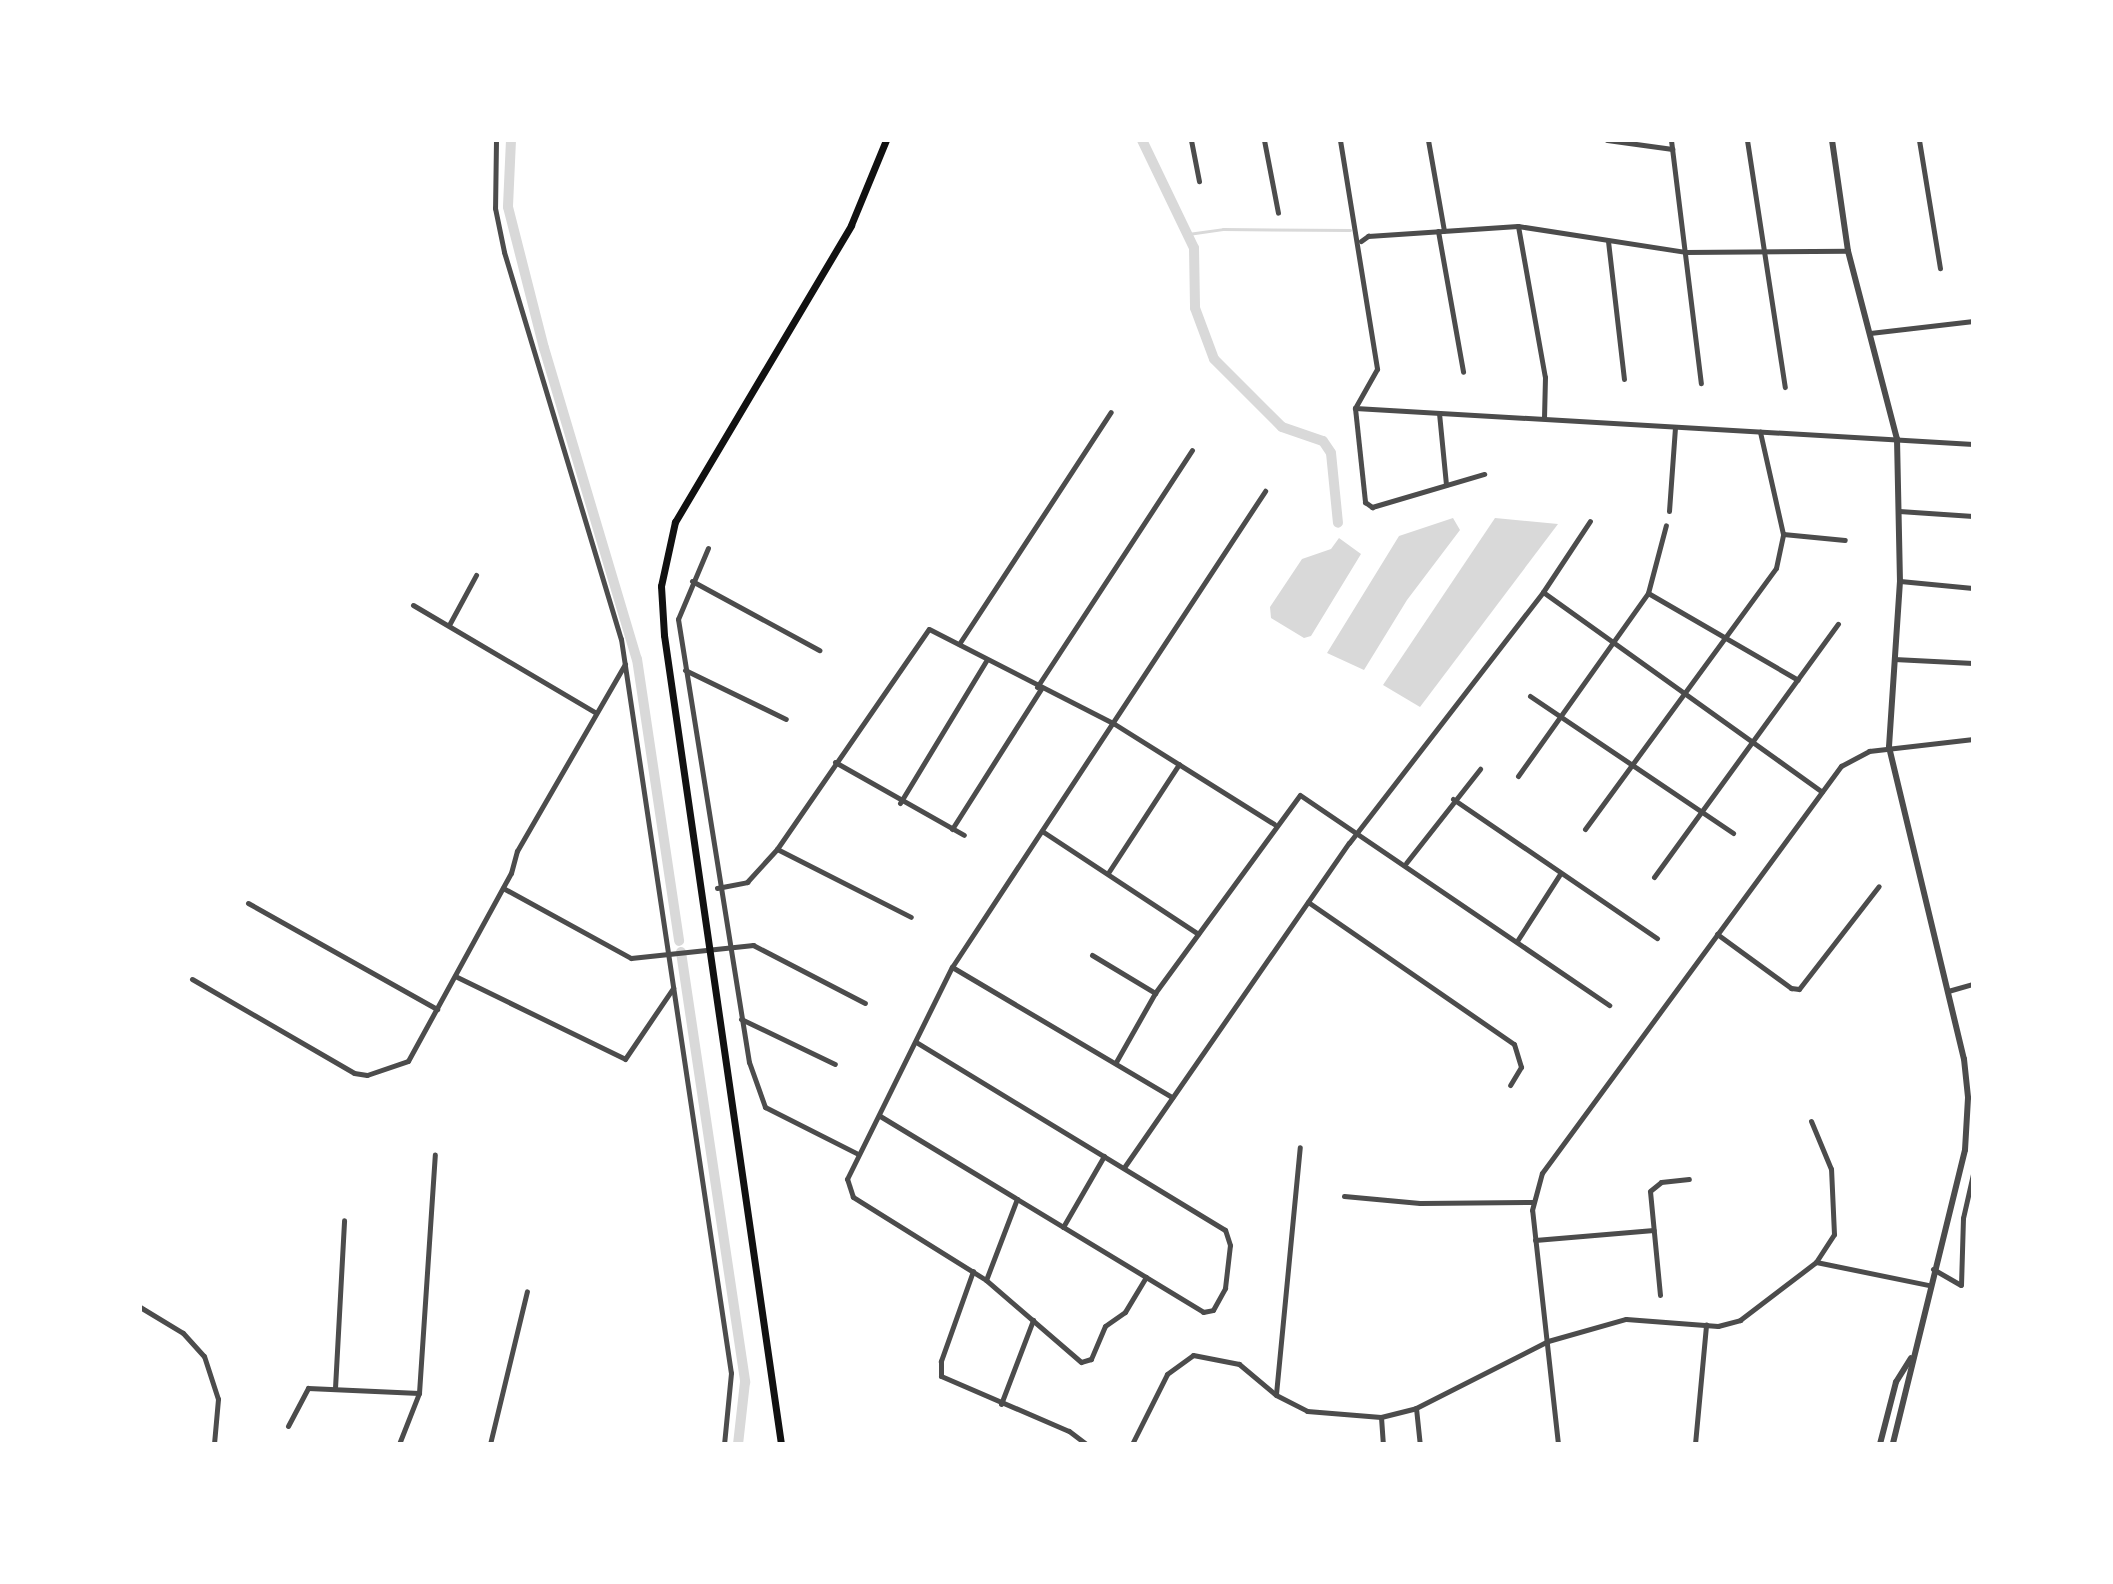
<!DOCTYPE html>
<style>
body{margin:0}
#map{position:relative;width:2113px;height:1584px;overflow:hidden;background:#fff;font-family:Commissioner,sans-serif}
div>[style]{position:absolute}
[style*='--x']{left:calc(var(--x)*1px);top:calc(var(--y)*1px);width:calc(var(--w)*1px);rotate:calc(var(--a)*1deg)}
.water>*{inset:0;background:#d9d9d9}
.stream>*{height:3px;margin:-1.5px;padding:0 1.5px;transform-origin:1.5px;border-radius:1.5px;background:#d9d9d9}
.canal>*{height:10px;margin:-5px;padding:0 5px;transform-origin:5px;border-radius:5px;background:#d9d9d9}
.minor>*{height:5px;margin:-2.5px;padding:0 2.5px;transform-origin:2.5px;border-radius:2.5px;background:#4c4c4c}
.tertiary>*{height:6px;margin:-3px;padding:0 3px;transform-origin:3px;border-radius:3px;background:#4c4c4c}
.secondary>*{height:7px;margin:-3.5px;padding:0 3.5px;transform-origin:3.5px;border-radius:3.5px;background:#111}
span{translate:-50% -50%;white-space:nowrap;text-align:center;line-height:1.15;-webkit-text-stroke:6px #fff;paint-order:stroke}
.frame{position:absolute;inset:0;border:142px solid #fff;pointer-events:none}
</style>
<div id="map">
<div class="water">
<div style="clip-path:polygon(1453px 518px,1460px 530px,1407px 600px,1364px 670px,1327px 653px,1399px 536px)"></div>
<div style="clip-path:polygon(1495px 518px,1558px 524px,1420px 707px,1383px 685px)"></div>
<div style="clip-path:polygon(1339px 538px,1361px 554px,1311px 636px,1304px 638px,1271px 618px,1270px 607px,1302px 559px,1331px 549px)"></div>
</div>
<div class="stream">
<div style="--x:1188;--y:234;--w:35;--a:-8"></div>
<div style="--x:1223;--y:229;--w:127;--a:0.5"></div>
</div>
<div class="canal">
<div style="--x:511;--y:140;--w:67;--a:92.6"></div>
<div style="--x:508;--y:207;--w:146;--a:75.7"></div>
<div style="--x:544;--y:348;--w:325;--a:73.4"></div>
<div style="--x:637;--y:659;--w:285;--a:81.5"></div>
<div style="--x:1142;--y:140;--w:120;--a:64.3"></div>
<div style="--x:1194;--y:248;--w:60;--a:89"></div>
<div style="--x:1195;--y:308;--w:54;--a:69.6"></div>
<div style="--x:1214;--y:359;--w:96;--a:45"></div>
<div style="--x:1282;--y:427;--w:43;--a:18.9"></div>
<div style="--x:1323;--y:441;--w:14;--a:56"></div>
<div style="--x:1331;--y:453;--w:70;--a:84.3"></div>
<div style="--x:681;--y:952;--w:435;--a:81.5"></div>
<div style="--x:745;--y:1382;--w:62;--a:96.4"></div>
</div>
<div class="minor">
<div style="--x:496;--y:140;--w:68;--a:90.8"></div>
<div style="--x:495;--y:208;--w:45;--a:78.4"></div>
<div style="--x:504;--y:252;--w:404;--a:73.2"></div>
<div style="--x:621;--y:639;--w:742;--a:81.48"></div>
<div style="--x:731;--y:1373;--w:71;--a:95.6"></div>
<div style="--x:1191;--y:140;--w:42;--a:79"></div>
<div style="--x:1264;--y:140;--w:74;--a:79.1"></div>
<div style="--x:1340;--y:140;--w:232;--a:80.8"></div>
<div style="--x:1377;--y:369;--w:45;--a:119.4"></div>
<div style="--x:1355;--y:408;--w:95;--a:83.9"></div>
<div style="--x:1365;--y:502;--w:9;--a:36"></div>
<div style="--x:1372;--y:507;--w:117;--a:-16.4"></div>
<div style="--x:1428;--y:140;--w:92;--a:80"></div>
<div style="--x:1607;--y:140;--w:66;--a:7.9"></div>
<div style="--x:1671;--y:140;--w:245;--a:83"></div>
<div style="--x:1747;--y:140;--w:250;--a:81.3"></div>
<div style="--x:1919;--y:140;--w:130;--a:80.7"></div>
<div style="--x:1518;--y:226;--w:153;--a:79.9"></div>
<div style="--x:1545;--y:377;--w:41;--a:91.4"></div>
<div style="--x:1438;--y:231;--w:143;--a:79.9"></div>
<div style="--x:1361;--y:241;--w:9;--a:-36"></div>
<div style="--x:1368;--y:236;--w:150;--a:-3.8"></div>
<div style="--x:1518;--y:226;--w:169;--a:8.8"></div>
<div style="--x:1685;--y:252;--w:163;--a:-0.4"></div>
<div style="--x:1608;--y:241;--w:139;--a:83.4"></div>
<div style="--x:1870;--y:333;--w:104;--a:-6.6"></div>
<div style="--x:1355;--y:408;--w:619;--a:3.33"></div>
<div style="--x:1439;--y:413;--w:72;--a:84.4"></div>
<div style="--x:1669;--y:511;--w:84;--a:-85.9"></div>
<div style="--x:1899;--y:511;--w:74;--a:3.9"></div>
<div style="--x:1783;--y:534;--w:62;--a:5.5"></div>
<div style="--x:708;--y:548;--w:77;--a:112.9"></div>
<div style="--x:678;--y:619;--w:449;--a:80.9"></div>
<div style="--x:749;--y:1062;--w:48;--a:70.4"></div>
<div style="--x:765;--y:1107;--w:104;--a:26.8"></div>
<div style="--x:692;--y:581;--w:145;--a:28.5"></div>
<div style="--x:1900;--y:581;--w:73;--a:5.5"></div>
<div style="--x:1543;--y:592;--w:343;--a:35.6"></div>
<div style="--x:1648;--y:593;--w:173;--a:30.1"></div>
<div style="--x:413;--y:605;--w:211;--a:30.5"></div>
<div style="--x:449;--y:625;--w:57;--a:-61.6"></div>
<div style="--x:959;--y:644;--w:277;--a:-56.8"></div>
<div style="--x:1894;--y:659;--w:79;--a:2.9"></div>
<div style="--x:685;--y:670;--w:112;--a:25.9"></div>
<div style="--x:1037;--y:687;--w:283;--a:-56.8"></div>
<div style="--x:1530;--y:696;--w:245;--a:34"></div>
<div style="--x:835;--y:762;--w:148;--a:29.5"></div>
<div style="--x:1518;--y:776;--w:224;--a:-54.6"></div>
<div style="--x:1648;--y:593;--w:70;--a:-75.2"></div>
<div style="--x:1453;--y:799;--w:247;--a:34.3"></div>
<div style="--x:900;--y:803;--w:166;--a:-58.8"></div>
<div style="--x:952;--y:829;--w:166;--a:-57.6"></div>
<div style="--x:1585;--y:829;--w:323;--a:-53.8"></div>
<div style="--x:1776;--y:568;--w:35;--a:-78"></div>
<div style="--x:1783;--y:534;--w:105;--a:-102.7"></div>
<div style="--x:1042;--y:831;--w:187;--a:33.4"></div>
<div style="--x:777;--y:849;--w:150;--a:26.9"></div>
<div style="--x:1406;--y:863;--w:120;--a:-51.8"></div>
<div style="--x:1108;--y:873;--w:130;--a:-56.9"></div>
<div style="--x:1654;--y:877;--w:313;--a:-54"></div>
<div style="--x:503;--y:888;--w:146;--a:28.7"></div>
<div style="--x:631;--y:958;--w:123;--a:-6.1"></div>
<div style="--x:753;--y:945;--w:126;--a:27.4"></div>
<div style="--x:717;--y:888;--w:31;--a:-11"></div>
<div style="--x:747;--y:882;--w:45;--a:-47.7"></div>
<div style="--x:777;--y:849;--w:267;--a:-55.4"></div>
<div style="--x:929;--y:629;--w:207;--a:27.1"></div>
<div style="--x:1113;--y:723;--w:190;--a:32.1"></div>
<div style="--x:1308;--y:902;--w:250;--a:34.6"></div>
<div style="--x:1514;--y:1044;--w:24;--a:73"></div>
<div style="--x:1521;--y:1067;--w:21;--a:121"></div>
<div style="--x:248;--y:903;--w:217;--a:29.3"></div>
<div style="--x:1717;--y:934;--w:92;--a:36.1"></div>
<div style="--x:1791;--y:988;--w:8;--a:7"></div>
<div style="--x:1799;--y:989;--w:130;--a:-52.2"></div>
<div style="--x:1517;--y:941;--w:80;--a:-57.3"></div>
<div style="--x:1092;--y:955;--w:74;--a:31.1"></div>
<div style="--x:952;--y:967;--w:256;--a:30.6"></div>
<div style="--x:455;--y:976;--w:189;--a:26"></div>
<div style="--x:625;--y:1059;--w:86;--a:-55.9"></div>
<div style="--x:192;--y:979;--w:187;--a:30.1"></div>
<div style="--x:354;--y:1073;--w:13;--a:9"></div>
<div style="--x:367;--y:1075;--w:43;--a:-18.9"></div>
<div style="--x:408;--y:1061;--w:214;--a:-61.3"></div>
<div style="--x:511;--y:873;--w:23;--a:-75"></div>
<div style="--x:517;--y:851;--w:216;--a:-60"></div>
<div style="--x:1948;--y:991;--w:26;--a:-16"></div>
<div style="--x:741;--y:1019;--w:104;--a:25.6"></div>
<div style="--x:1116;--y:1062;--w:79;--a:-60.5"></div>
<div style="--x:1155;--y:993;--w:245;--a:-53.8"></div>
<div style="--x:1300;--y:795;--w:374;--a:34.2"></div>
<div style="--x:880;--y:1116;--w:378;--a:31.2"></div>
<div style="--x:1203;--y:1312;--w:10;--a:-11"></div>
<div style="--x:1213;--y:1310;--w:25;--a:-61"></div>
<div style="--x:1225;--y:1288;--w:43;--a:-83.4"></div>
<div style="--x:1230;--y:1245;--w:16;--a:-108"></div>
<div style="--x:1225;--y:1230;--w:360;--a:-148.7"></div>
<div style="--x:1125;--y:1166;--w:393;--a:-55.3"></div>
<div style="--x:1349;--y:843;--w:317;--a:-52.3"></div>
<div style="--x:1543;--y:592;--w:85;--a:-56.5"></div>
<div style="--x:1344;--y:1196;--w:76;--a:5.3"></div>
<div style="--x:1420;--y:1203;--w:112;--a:-0.5"></div>
<div style="--x:1063;--y:1227;--w:82;--a:-60"></div>
<div style="--x:1535;--y:1240;--w:119;--a:-4.8"></div>
<div style="--x:1816;--y:1262;--w:114;--a:11.6"></div>
<div style="--x:1933;--y:1269;--w:32;--a:30"></div>
<div style="--x:1961;--y:1285;--w:67;--a:-88.3"></div>
<div style="--x:1963;--y:1218;--w:45;--a:-77.2"></div>
<div style="--x:973;--y:1271;--w:96;--a:109.6"></div>
<div style="--x:941;--y:1361;--w:15;--a:90"></div>
<div style="--x:941;--y:1376;--w:139;--a:23.3"></div>
<div style="--x:1069;--y:1431;--w:21;--a:37"></div>
<div style="--x:1146;--y:1277;--w:41;--a:121"></div>
<div style="--x:1125;--y:1312;--w:24;--a:145"></div>
<div style="--x:1105;--y:1326;--w:36;--a:113"></div>
<div style="--x:1091;--y:1359;--w:10;--a:163"></div>
<div style="--x:1081;--y:1362;--w:125;--a:-139.2"></div>
<div style="--x:986;--y:1280;--w:157;--a:-148"></div>
<div style="--x:853;--y:1197;--w:19;--a:-108"></div>
<div style="--x:847;--y:1179;--w:237;--a:-63.7"></div>
<div style="--x:952;--y:967;--w:570;--a:-56.67"></div>
<div style="--x:986;--y:1280;--w:87;--a:-69.1"></div>
<div style="--x:1660;--y:1295;--w:104;--a:-95.5"></div>
<div style="--x:1650;--y:1191;--w:14;--a:-39"></div>
<div style="--x:1661;--y:1182;--w:28;--a:-6"></div>
<div style="--x:140;--y:1307;--w:50;--a:31.2"></div>
<div style="--x:183;--y:1333;--w:31;--a:48"></div>
<div style="--x:204;--y:1356;--w:45;--a:72"></div>
<div style="--x:218;--y:1399;--w:45;--a:95.1"></div>
<div style="--x:335;--y:1388;--w:168;--a:-86.9"></div>
<div style="--x:1276;--y:1394;--w:248;--a:-84.5"></div>
<div style="--x:1001;--y:1404;--w:90;--a:-69.1"></div>
<div style="--x:1416;--y:1408;--w:36;--a:84"></div>
<div style="--x:1381;--y:1417;--w:27;--a:86"></div>
<div style="--x:288;--y:1426;--w:43;--a:-62.2"></div>
<div style="--x:308;--y:1388;--w:111;--a:2.6"></div>
<div style="--x:399;--y:1444;--w:55;--a:-68.6"></div>
<div style="--x:419;--y:1393;--w:239;--a:-86.2"></div>
<div style="--x:490;--y:1444;--w:157;--a:-76.4"></div>
<div style="--x:1132;--y:1444;--w:78;--a:-63.4"></div>
<div style="--x:1167;--y:1374;--w:32;--a:-36"></div>
<div style="--x:1193;--y:1355;--w:47;--a:11.1"></div>
<div style="--x:1239;--y:1364;--w:48;--a:40"></div>
<div style="--x:1276;--y:1395;--w:35;--a:27"></div>
<div style="--x:1307;--y:1411;--w:74;--a:4.6"></div>
<div style="--x:1381;--y:1417;--w:36;--a:-14"></div>
<div style="--x:1416;--y:1408;--w:148;--a:-26.9"></div>
<div style="--x:1548;--y:1341;--w:81;--a:-15.8"></div>
<div style="--x:1626;--y:1319;--w:92;--a:4.4"></div>
<div style="--x:1718;--y:1326;--w:23;--a:-15"></div>
<div style="--x:1740;--y:1320;--w:96;--a:-37.3"></div>
<div style="--x:1816;--y:1262;--w:33;--a:-57"></div>
<div style="--x:1834;--y:1234;--w:65;--a:-92.6"></div>
<div style="--x:1831;--y:1169;--w:52;--a:-112.6"></div>
<div style="--x:1558;--y:1444;--w:235;--a:-96.3"></div>
<div style="--x:1532;--y:1210;--w:38;--a:-75"></div>
<div style="--x:1542;--y:1173;--w:505;--a:-53.7"></div>
<div style="--x:1841;--y:766;--w:32;--a:-28"></div>
<div style="--x:1869;--y:751;--w:105;--a:-6.6"></div>
<div style="--x:1695;--y:1444;--w:120;--a:-84.7"></div>
</div>
<div class="tertiary">
<div style="--x:1832;--y:140;--w:112;--a:81.8"></div>
<div style="--x:1848;--y:251;--w:194;--a:75.4"></div>
<div style="--x:1897;--y:439;--w:142;--a:88.8"></div>
<div style="--x:1900;--y:581;--w:166;--a:93.8"></div>
<div style="--x:1889;--y:747;--w:321;--a:76.5"></div>
<div style="--x:1964;--y:1059;--w:39;--a:84"></div>
<div style="--x:1968;--y:1098;--w:52;--a:93.3"></div>
<div style="--x:1965;--y:1150;--w:303;--a:103.8"></div>
<div style="--x:1880;--y:1444;--w:64;--a:-75.5"></div>
<div style="--x:1896;--y:1382;--w:28;--a:-58"></div>
</div>
<div class="secondary">
<div style="--x:781;--y:1444;--w:817;--a:-98.23"></div>
<div style="--x:664;--y:635;--w:49;--a:-93.5"></div>
<div style="--x:661;--y:586;--w:66;--a:-77.7"></div>
<div style="--x:675;--y:522;--w:345;--a:-59.3"></div>
<div style="--x:851;--y:225;--w:92;--a:-67.6"></div>
</div>
<div class="frame"></div>
</div>
